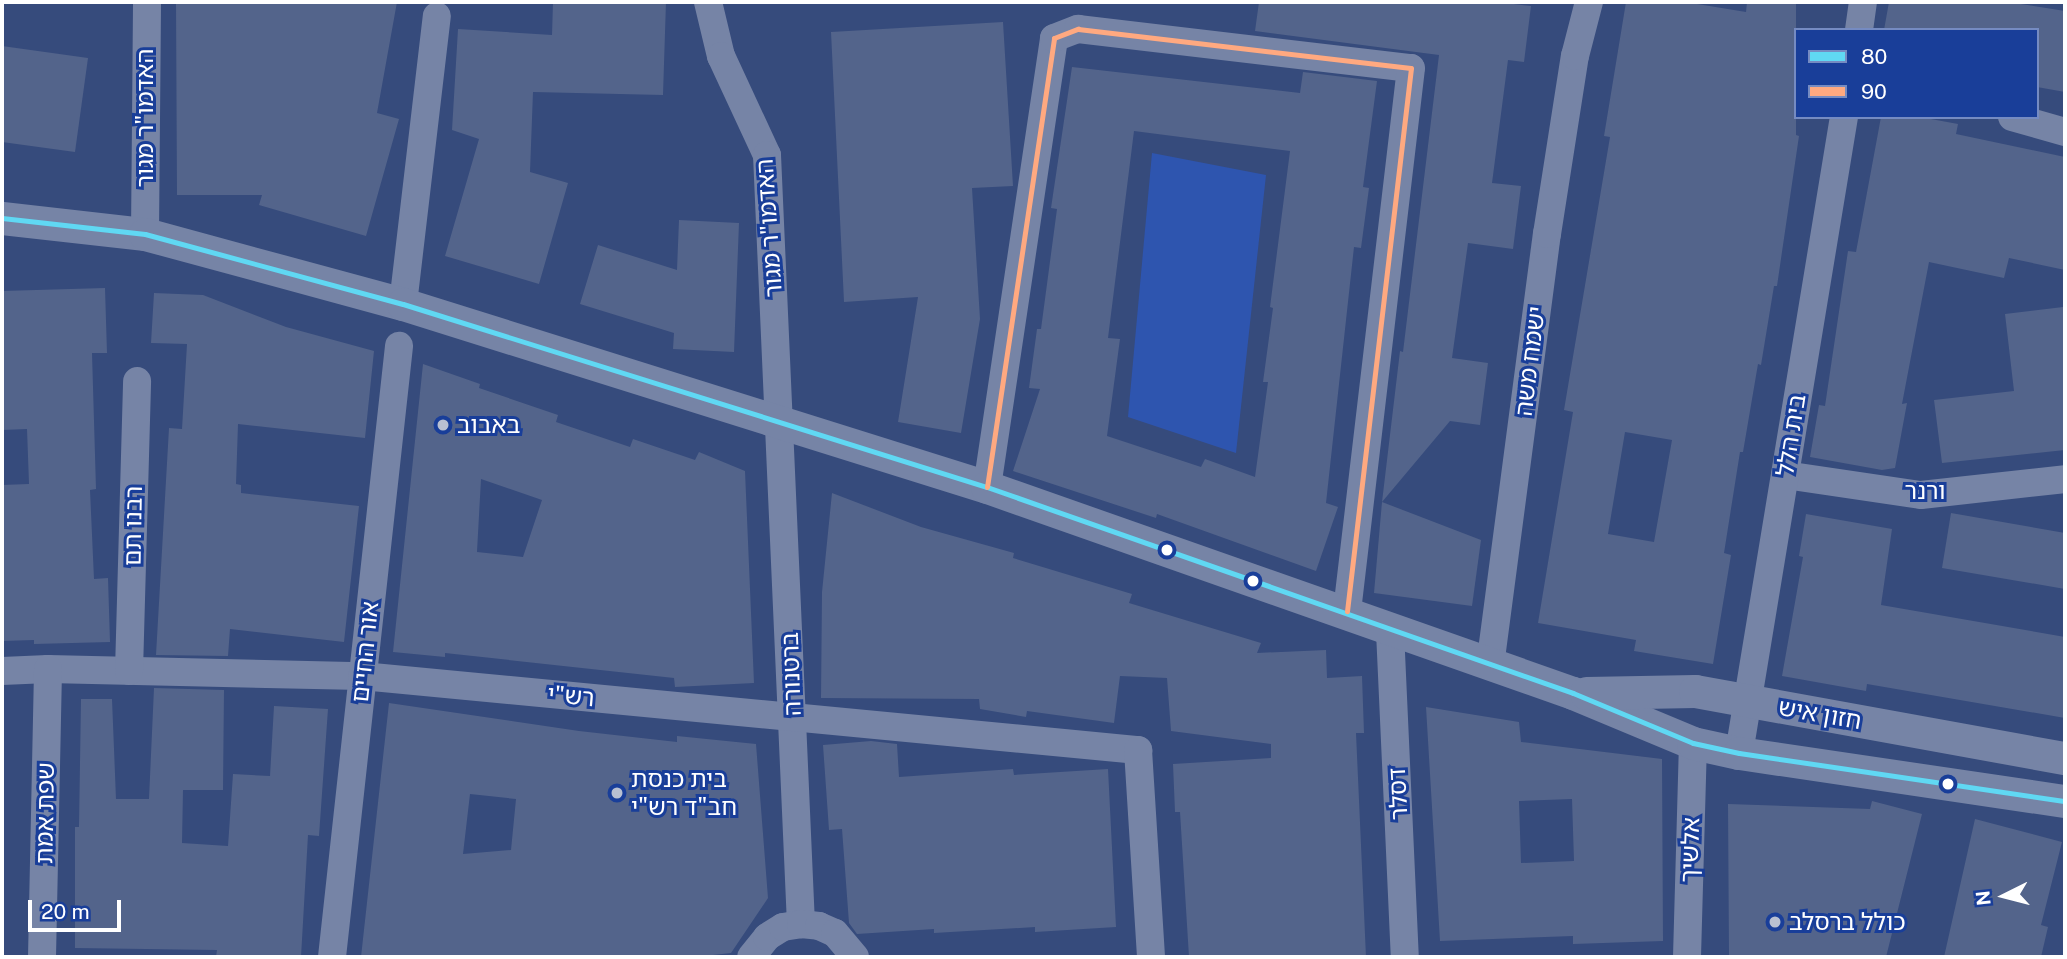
<!DOCTYPE html>
<meta charset="utf-8">
<style>
body{margin:0}
#map{position:relative;width:2067px;height:959px;overflow:hidden;background:#364b7c;font-family:"Public Sans","Noto Sans Hebrew",sans-serif}
div>[style]{position:absolute}
[style*='--x']{left:calc(var(--x)*1px);top:calc(var(--y)*1px);width:calc(var(--w)*1px);rotate:calc(var(--a)*1deg)}
.green>*{inset:0;background:#2e55af}
.building>*{inset:0;background:#53648b}
.minor>*{height:28px;margin:-14px;padding:0 14px;transform-origin:14px;border-radius:14px;background:#7684a6}
.tertiary>*{height:33px;margin:-16.5px;padding:0 16.5px;transform-origin:16.5px;border-radius:16.5px;background:#7684a6}
.bus-1>*{height:5px;margin:-2.5px;padding:0 2.5px;transform-origin:2.5px;border-radius:2.5px;background:#60d8f3}
.bus-2>*{height:5px;margin:-2.5px;padding:0 2.5px;transform-origin:2.5px;border-radius:2.5px;background:#ffa980}
.dots>*{width:19px;height:19px;translate:-50% -50%;box-sizing:border-box;border:4px solid #193e99;border-radius:50%}
span{translate:-50% -50%;white-space:nowrap;text-align:center;line-height:1.15;-webkit-text-stroke:6px #193e99;paint-order:stroke}
.street-label{font-size:24px;color:#fff}
.poi-label{font-size:24px;color:#fff}
.left{translate:0 -50%;text-align:left}
.frame{position:absolute;inset:0;border:4px solid #fff;pointer-events:none}
.legend{position:absolute;left:1794px;top:28px;width:245px;height:91px;box-sizing:border-box;background:#193e99;border:2px solid #758bc2;margin:0;padding:9px 12px;list-style:none;font-size:21px;color:#fff}
.legend li{display:flex;align-items:center;gap:14px;height:35px}
.legend b{width:35px;border:2px solid #758bc2}
.north{position:absolute;left:1969px;top:861px;width:70px;height:70px;-webkit-text-stroke:5px #193e99;paint-order:stroke;rotate:264deg;font-size:19px;font-weight:700;line-height:28px;text-align:center;color:#fff}
.north::after{content:'';display:block;margin:auto;width:24px;height:32px;background:#fff;clip-path:polygon(50% 0,100% 100%,50% 72%,0 100%)}
.scale{position:absolute;left:28px;top:900px;width:93px;height:32px;box-sizing:border-box;border:4px solid #fff;border-top:0;padding-left:9px;font-size:21px;line-height:24px;white-space:nowrap;color:#fff;-webkit-text-stroke:5px #193e99;paint-order:stroke}
</style>
<div id="map">
<div class="green">
<div style="clip-path:polygon(1152px 153px,1266px 175px,1236px 453px,1128px 417px)"></div>
</div>
<div class="building">
<div style="clip-path:polygon(176px 2px,397px 2px,377px 113px,399px 119px,366px 236px,259px 205px,262px 195px,177px 195px)"></div>
<div style="clip-path:polygon(553px 2px,666px 2px,663px 95px,533px 92px,530px 172px,568px 183px,539px 284px,445px 256px,479px 139px,452px 130px,458px 29px,552px 35px)"></div>
<div style="clip-path:polygon(1259px 2px,1497px 2px,1531px 6px,1524px 62px,1508px 60px,1492px 183px,1521px 186px,1513px 249px,1468px 243px,1452px 358px,1488px 363px,1480px 425px,1450px 421px,1382px 502px,1400px 351px,1403px 352px,1439px 55px,1255px 31px)"></div>
<div style="clip-path:polygon(evenodd,1626px 2px,1685px 2px,1746px 12px,1747px 2px,1796px 2px,1796px 135px,1799px 136px,1777px 286px,1774px 286px,1761px 365px,1758px 364px,1743px 452px,1740px 452px,1724px 553px,1731px 555px,1713px 664px,1634px 651px,1636px 640px,1538px 623px,1573px 412px,1564px 410px,1610px 137px,1604px 136px,1626px 2px,1625px 432px,1672px 440px,1654px 542px,1608px 534px,1625px 432px)"></div>
<div style="clip-path:polygon(1889px 2px,2008px 2px,2065px 11px,2065px 92px,2037px 87px,2037px 30px,1884px 30px)"></div>
<div style="clip-path:polygon(1003px 22px,1013px 186px,972px 188px,980px 319px,961px 433px,898px 422px,918px 297px,844px 302px,831px 32px)"></div>
<div style="clip-path:polygon(2px 46px,88px 58px,75px 152px,2px 142px)"></div>
<div style="clip-path:polygon(evenodd,1072px 67px,1300px 93px,1303px 72px,1377px 81px,1363px 187px,1369px 188px,1361px 248px,1354px 247px,1326px 503px,1338px 507px,1316px 571px,1157px 514px,1156px 518px,1013px 471px,1040px 389px,1029px 388px,1037px 329px,1041px 329px,1057px 209px,1051px 208px,1072px 67px,1134px 131px,1290px 151px,1270px 307px,1273px 308px,1263px 382px,1268px 382px,1255px 477px,1205px 459px,1201px 467px,1107px 436px,1120px 339px,1108px 338px,1134px 131px)"></div>
<div style="clip-path:polygon(1881px 117px,1920px 117px,1958px 124px,1956px 134px,2065px 157px,2065px 270px,2009px 258px,2004px 278px,1929px 262px,1902px 404px,1907px 403px,1895px 468px,1882px 470px,1810px 457px,1819px 405px,1825px 406px,1848px 251px,1856px 252px)"></div>
<div style="clip-path:polygon(679px 220px,739px 223px,734px 352px,673px 349px,674px 333px,580px 304px,598px 245px,677px 270px)"></div>
<div style="clip-path:polygon(105px 288px,107px 353px,92px 353px,96px 489px,90px 490px,94px 579px,108px 578px,110px 642px,34px 644px,34px 640px,2px 641px,2px 485px,29px 484px,27px 429px,2px 430px,2px 291px)"></div>
<div style="clip-path:polygon(154px 293px,203px 295px,286px 327px,374px 351px,365px 438px,238px 424px,236px 484px,241px 485px,241px 493px,359px 506px,344px 642px,230px 629px,228px 656px,156px 655px,169px 428px,182px 429px,187px 344px,151px 343px)"></div>
<div style="clip-path:polygon(2063px 307px,2065px 450px,1942px 463px,1934px 400px,2014px 391px,2005px 314px)"></div>
<div style="clip-path:polygon(evenodd,423px 364px,480px 384px,479px 388px,558px 415px,556px 422px,630px 447px,633px 439px,695px 460px,699px 452px,745px 471px,754px 683px,675px 687px,674px 678px,445px 653px,445px 657px,393px 652px,423px 364px,481px 479px,542px 500px,523px 557px,477px 552px,481px 479px)"></div>
<div style="clip-path:polygon(832px 493px,921px 527px,1014px 553px,1013px 558px,1132px 594px,1129px 603px,1261px 643px,1257px 653px,1326px 650px,1327px 678px,1362px 676px,1364px 733px,1356px 733px,1366px 957px,1189px 957px,1180px 812px,1175px 812px,1173px 764px,1271px 758px,1271px 744px,1171px 731px,1167px 678px,1120px 676px,1114px 723px,1027px 711px,1026px 717px,980px 709px,979px 699px,821px 698px,822px 592px)"></div>
<div style="clip-path:polygon(1382px 502px,1481px 540px,1472px 606px,1374px 593px)"></div>
<div style="clip-path:polygon(1951px 513px,2065px 533px,2065px 589px,1942px 568px)"></div>
<div style="clip-path:polygon(1806px 514px,1892px 529px,1881px 605px,2065px 637px,2065px 718px,1867px 684px,1866px 691px,1782px 676px,1803px 557px,1799px 556px)"></div>
<div style="clip-path:polygon(154px 688px,224px 690px,223px 790px,183px 790px,182px 843px,228px 846px,233px 774px,270px 776px,274px 706px,328px 709px,319px 836px,308px 835px,301px 957px,216px 957px,217px 950px,75px 948px,75px 827px,79px 827px,81px 699px,112px 699px,116px 799px,149px 799px)"></div>
<div style="clip-path:polygon(evenodd,389px 703px,579px 731px,677px 742px,677px 736px,756px 744px,768px 898px,731px 953px,695px 957px,361px 957px,389px 703px,470px 794px,516px 799px,511px 850px,463px 854px,470px 794px)"></div>
<div style="clip-path:polygon(evenodd,1426px 707px,1519px 722px,1521px 742px,1662px 759px,1663px 941px,1573px 944px,1573px 936px,1440px 941px,1426px 707px,1572px 799px,1574px 861px,1521px 863px,1519px 801px,1572px 799px)"></div>
<div style="clip-path:polygon(871px 741px,897px 744px,899px 777px,1013px 769px,1014px 775px,1108px 769px,1116px 927px,1035px 932px,1035px 927px,934px 933px,934px 929px,857px 934px,849px 923px,842px 829px,829px 830px,823px 745px)"></div>
<div style="clip-path:polygon(1872px 801px,1922px 814px,1886px 957px,1729px 957px,1728px 804px,1870px 809px)"></div>
<div style="clip-path:polygon(1975px 819px,2062px 842px,2041px 925px,2048px 927px,2041px 957px,1944px 957px)"></div>
</div>
<div class="minor">
<div style="--x:708;--y:2;--w:56;--a:76.5"></div>
<div style="--x:721;--y:56;--w:109;--a:65.1"></div>
<div style="--x:767;--y:155;--w:770;--a:87.47"></div>
<div style="--x:1859;--y:30;--w:28;--a:-82"></div>
<div style="--x:2012;--y:117;--w:55;--a:15.8"></div>
<div style="--x:145;--y:234;--w:232;--a:-89.5"></div>
<div style="--x:403;--y:304;--w:290;--a:-83.3"></div>
<div style="--x:1785;--y:475;--w:137;--a:8.4"></div>
<div style="--x:1921;--y:495;--w:145;--a:-6.3"></div>
<div style="--x:987;--y:487;--w:454;--a:-81.5"></div>
<div style="--x:1054;--y:38;--w:26;--a:-21"></div>
<div style="--x:1078;--y:29;--w:335;--a:6.7"></div>
<div style="--x:1411;--y:68;--w:547;--a:96.72"></div>
<div style="--x:1390;--y:631;--w:326;--a:87.4"></div>
<div style="--x:1490;--y:666;--w:436;--a:-82.5"></div>
<div style="--x:1547;--y:234;--w:180;--a:-81.1"></div>
<div style="--x:1575;--y:56;--w:56;--a:-75.5"></div>
<div style="--x:2;--y:671;--w:46;--a:-2.5"></div>
<div style="--x:48;--y:669;--w:314;--a:1.3"></div>
<div style="--x:362;--y:676;--w:780;--a:5.45"></div>
<div style="--x:1138;--y:750;--w:207;--a:86.4"></div>
<div style="--x:129;--y:671;--w:290;--a:-88.4"></div>
<div style="--x:1739;--y:753;--w:645;--a:-80.63"></div>
<div style="--x:42;--y:957;--w:288;--a:-88.8"></div>
<div style="--x:332;--y:957;--w:615;--a:-83.74"></div>
<div style="--x:751;--y:957;--w:26;--a:-51"></div>
<div style="--x:767;--y:937;--w:19;--a:-32"></div>
<div style="--x:783;--y:927;--w:18;--a:-9"></div>
<div style="--x:801;--y:924;--w:18;--a:6"></div>
<div style="--x:819;--y:926;--w:17;--a:24"></div>
<div style="--x:835;--y:933;--w:31;--a:50"></div>
<div style="--x:1687;--y:957;--w:214;--a:-88.4"></div>
</div>
<div class="tertiary">
<div style="--x:2;--y:218;--w:144;--a:6.4"></div>
<div style="--x:145;--y:234;--w:267;--a:15.2"></div>
<div style="--x:403;--y:304;--w:612;--a:17.4"></div>
<div style="--x:987;--y:487;--w:621;--a:19.37"></div>
<div style="--x:1573;--y:693;--w:130;--a:22.6"></div>
<div style="--x:1693;--y:743;--w:47;--a:12.3"></div>
<div style="--x:1739;--y:753;--w:330;--a:8.4"></div>
<div style="--x:1586;--y:693;--w:109;--a:-1.1"></div>
<div style="--x:1695;--y:691;--w:376;--a:10.3"></div>
</div>
<div class="bus-1">
<div style="--x:2;--y:218;--w:144;--a:6.4"></div>
<div style="--x:145;--y:234;--w:267;--a:15.2"></div>
<div style="--x:403;--y:304;--w:612;--a:17.4"></div>
<div style="--x:987;--y:487;--w:621;--a:19.37"></div>
<div style="--x:1573;--y:693;--w:130;--a:22.6"></div>
<div style="--x:1693;--y:743;--w:47;--a:12.3"></div>
<div style="--x:1739;--y:753;--w:330;--a:8.4"></div>
</div>
<div class="bus-2">
<div style="--x:987;--y:487;--w:454;--a:-81.5"></div>
<div style="--x:1054;--y:38;--w:26;--a:-21"></div>
<div style="--x:1078;--y:29;--w:335;--a:6.7"></div>
<div style="--x:1411;--y:68;--w:547;--a:96.72"></div>
</div>
<div class="dots">
<div style="left:443px;top:425px;background:#b9c0d1"></div>
<div style="left:1167px;top:550px;background:#fff"></div>
<div style="left:1253px;top:581px;background:#fff"></div>
<div style="left:1948px;top:784px;background:#fff"></div>
<div style="left:617px;top:793px;background:#b9c0d1"></div>
<div style="left:1775px;top:922px;background:#b9c0d1"></div>
</div>
<div class="street-label">
<span style="left:145px;top:118px;rotate:-90deg">האדמו"ר מגור</span>
<span style="left:769px;top:228px;rotate:-94deg">האדמו"ר מגור</span>
<span style="left:1530px;top:361px;rotate:-83deg">ישמח משה</span>
<span style="left:1791px;top:435px;rotate:-81deg">בית הלל</span>
<span style="left:1925px;top:491px">ורנר</span>
<span style="left:133px;top:526px;rotate:-89deg">רבנו תם</span>
<span style="left:365px;top:652px;rotate:-84deg">אור החיים</span>
<span style="left:791px;top:674px;rotate:-92deg">ברטנורה</span>
<span style="left:571px;top:696px;rotate:5deg">רש"י</span>
<span style="left:1820px;top:714px;rotate:10deg">חזון איש</span>
<span style="left:1398px;top:794px;rotate:-93deg">דסלר</span>
<span style="left:45px;top:813px;rotate:-89deg">שפת אמת</span>
<span style="left:1690px;top:850px;rotate:-88deg">אלשיך</span>
</div>
<div class="poi-label">
<span class="left" style="left:457px;top:425px">באבוב</span>
<span class="left" style="left:631px;top:793px">בית כנסת<br>חב"ד רש"י</span>
<span class="left" style="left:1789px;top:922px">כולל ברסלב</span>
</div>
<div class="frame"></div>
<ul class="legend">
<li><b style="height:9px;background:#60d8f3"></b>80</li>
<li><b style="height:9px;background:#ffa980"></b>90</li>
</ul>
<div class="north">N</div>
<div class="scale">20 m</div>
</div>
